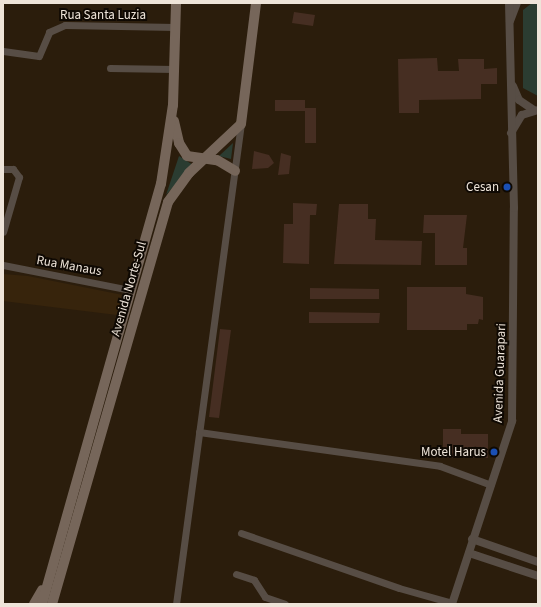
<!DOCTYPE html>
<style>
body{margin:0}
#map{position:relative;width:541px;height:607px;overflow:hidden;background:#2b1d0c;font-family:"Source Sans 3",sans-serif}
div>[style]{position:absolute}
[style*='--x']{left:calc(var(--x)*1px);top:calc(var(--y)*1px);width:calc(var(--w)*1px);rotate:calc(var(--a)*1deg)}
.built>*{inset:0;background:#37240c}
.green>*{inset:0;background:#2b3c31}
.building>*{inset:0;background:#462e22}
.minor>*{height:7px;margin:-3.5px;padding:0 3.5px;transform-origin:3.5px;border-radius:3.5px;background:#574d45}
.tertiary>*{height:8px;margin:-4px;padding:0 4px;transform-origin:4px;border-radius:4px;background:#574d45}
.secondary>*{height:10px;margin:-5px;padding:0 5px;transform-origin:5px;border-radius:5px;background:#76665a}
.dots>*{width:11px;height:11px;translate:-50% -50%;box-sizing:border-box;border:2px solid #0f0903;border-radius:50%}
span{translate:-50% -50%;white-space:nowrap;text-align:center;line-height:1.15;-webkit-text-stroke:4px #0f0903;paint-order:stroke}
.street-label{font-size:13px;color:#eee4d9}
.poi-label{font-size:13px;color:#eee4d9}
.right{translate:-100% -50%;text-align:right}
.frame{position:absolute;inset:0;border:4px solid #eee4d9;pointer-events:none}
</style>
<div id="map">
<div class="built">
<div style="clip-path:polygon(3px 274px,28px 276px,123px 295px,117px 315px,3px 301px)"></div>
</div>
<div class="green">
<div style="clip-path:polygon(532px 3px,538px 3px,538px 96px,523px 88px,523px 10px)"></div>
<div style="clip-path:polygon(233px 143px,231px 159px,219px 156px)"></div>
<div style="clip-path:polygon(179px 156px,193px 165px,166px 195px)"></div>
</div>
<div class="building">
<div style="clip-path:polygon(294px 12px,315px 15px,313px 26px,292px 23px)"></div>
<div style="clip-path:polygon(437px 58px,438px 71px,459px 71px,458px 59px,484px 59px,484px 69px,497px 68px,497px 84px,481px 84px,481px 99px,419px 100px,419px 113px,399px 113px,398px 59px)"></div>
<div style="clip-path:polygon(275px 100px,305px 100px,305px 108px,316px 108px,316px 143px,305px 143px,305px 111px,275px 111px)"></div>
<div style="clip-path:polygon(254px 151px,269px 155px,274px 163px,268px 168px,252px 169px)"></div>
<div style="clip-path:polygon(281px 153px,291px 156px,289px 174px,278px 175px)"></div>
<div style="clip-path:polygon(293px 203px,317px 204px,316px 215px,310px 215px,309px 264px,283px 263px,284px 224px,293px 224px)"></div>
<div style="clip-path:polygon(339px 204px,368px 204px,368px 219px,376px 219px,375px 240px,422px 241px,421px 265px,334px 264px)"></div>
<div style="clip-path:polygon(424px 215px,467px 215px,463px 248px,467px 248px,467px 265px,435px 265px,435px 233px,423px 233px)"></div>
<div style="clip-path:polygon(407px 287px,466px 287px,466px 294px,483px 297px,483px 320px,479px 319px,478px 324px,467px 324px,467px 330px,407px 330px)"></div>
<div style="clip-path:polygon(310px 288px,379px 289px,379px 299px,310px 299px)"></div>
<div style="clip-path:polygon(309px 312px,380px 313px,379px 323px,309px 323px)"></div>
<div style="clip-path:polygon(220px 329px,231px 330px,219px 418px,209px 417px)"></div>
<div style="clip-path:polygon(443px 429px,461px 429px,461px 434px,488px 434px,488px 458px,443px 458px)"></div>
</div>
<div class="minor">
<div style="--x:3;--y:51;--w:36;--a:8"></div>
<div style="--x:39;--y:56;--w:26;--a:-67"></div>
<div style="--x:49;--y:32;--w:17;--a:-24"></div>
<div style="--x:65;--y:25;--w:110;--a:1"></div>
<div style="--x:110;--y:68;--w:64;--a:0.9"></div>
<div style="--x:3;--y:169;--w:10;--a:0"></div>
<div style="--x:13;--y:169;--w:10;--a:53"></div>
<div style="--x:19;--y:177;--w:57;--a:106.2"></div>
<div style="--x:3;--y:265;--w:129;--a:11.1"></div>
<div style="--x:199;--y:432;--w:243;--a:8"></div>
<div style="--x:440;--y:466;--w:54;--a:20.4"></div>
<div style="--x:241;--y:533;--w:167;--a:19.2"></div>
<div style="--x:399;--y:588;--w:55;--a:15.8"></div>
<div style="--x:236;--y:574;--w:19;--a:18"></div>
<div style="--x:254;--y:580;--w:20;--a:57"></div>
<div style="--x:265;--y:597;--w:21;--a:19"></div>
<div style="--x:176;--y:604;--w:484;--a:-82.3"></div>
</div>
<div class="tertiary">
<div style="--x:510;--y:21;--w:19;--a:-69"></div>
<div style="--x:513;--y:86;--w:15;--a:67"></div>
<div style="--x:519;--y:100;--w:18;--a:34"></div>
<div style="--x:511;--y:133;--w:21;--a:-59"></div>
<div style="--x:522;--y:115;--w:17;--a:-17"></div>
<div style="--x:472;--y:539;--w:70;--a:19.2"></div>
<div style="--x:469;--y:553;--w:73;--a:18.4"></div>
<div style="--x:452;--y:604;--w:193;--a:-71.8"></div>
<div style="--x:512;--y:421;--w:213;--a:-89.5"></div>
<div style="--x:514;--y:208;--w:205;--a:-91.4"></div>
</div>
<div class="secondary">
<div style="--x:174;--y:121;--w:23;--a:77"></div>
<div style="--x:179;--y:143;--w:15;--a:58"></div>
<div style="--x:187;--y:156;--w:30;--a:8"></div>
<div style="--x:217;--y:160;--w:21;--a:31"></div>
<div style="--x:34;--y:604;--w:16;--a:-60"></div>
<div style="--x:42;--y:604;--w:437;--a:-74.2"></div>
<div style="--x:161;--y:184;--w:80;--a:-81.4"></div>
<div style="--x:173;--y:105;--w:102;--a:-88.3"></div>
<div style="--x:52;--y:604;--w:418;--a:-73.9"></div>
<div style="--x:168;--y:202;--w:36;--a:-54"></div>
<div style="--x:189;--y:173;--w:71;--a:-43.3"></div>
<div style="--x:241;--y:124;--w:122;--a:-82.9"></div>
</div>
<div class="dots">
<div style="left:507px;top:187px;background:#1a4fb4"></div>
<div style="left:494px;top:452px;background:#1a4fb4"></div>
</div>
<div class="street-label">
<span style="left:103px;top:15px">Rua Santa Luzia</span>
<span style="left:69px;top:266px;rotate:10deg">Rua Manaus</span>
<span style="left:129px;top:289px;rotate:-74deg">Avenida Norte-Sul</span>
<span style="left:500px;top:373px;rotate:-88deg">Avenida Guarapari</span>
</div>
<div class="poi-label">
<span class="right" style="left:499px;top:187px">Cesan</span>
<span class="right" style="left:486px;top:452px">Motel Harus</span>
</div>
<div class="frame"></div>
</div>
